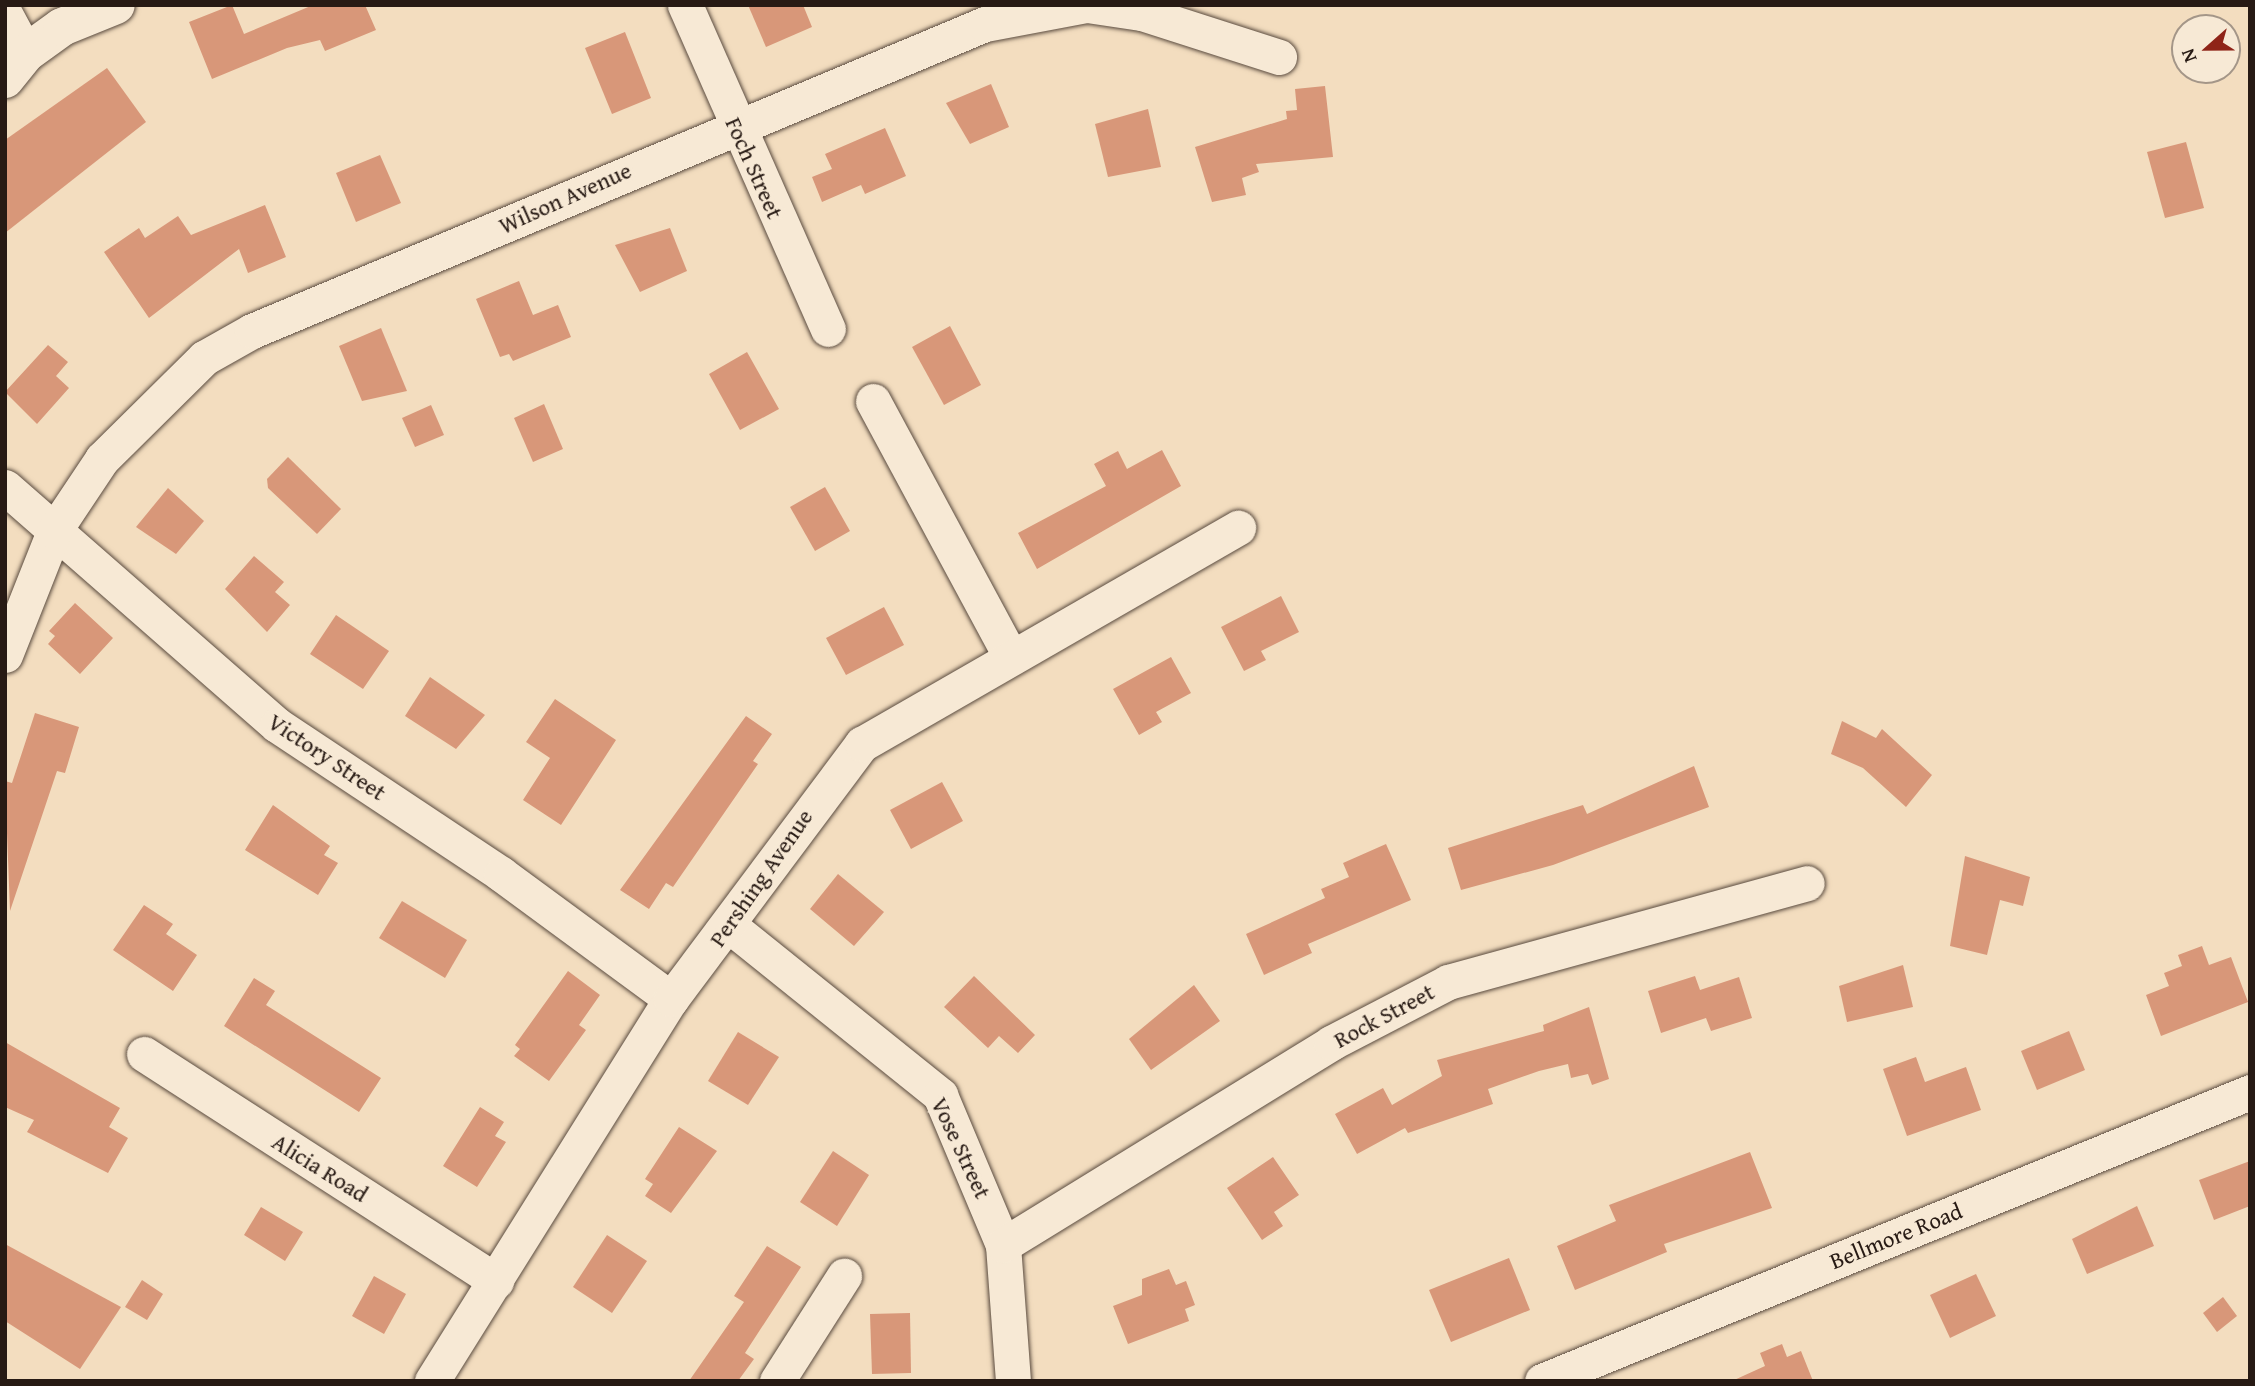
<!DOCTYPE html>
<style>
body{margin:0}
#map{position:relative;width:2255px;height:1386px;overflow:hidden;background:#f3ddbf;font-family:"Gentium Book Plus",serif}
div>[style]{position:absolute}
[style*='--x']{left:calc(var(--x)*1px);top:calc(var(--y)*1px);width:calc(var(--w)*1px);rotate:calc(var(--a)*1deg)}
.building>*{inset:0;background:#d89779}
.roads{filter:drop-shadow(0 0 2px #5a4b3f) drop-shadow(0 0 2px #5a4b3f)}
.minor>*{height:35px;margin:-17.5px;padding:0 17.5px;transform-origin:17.5px;border-radius:17.5px;background:#f7e9d5}
.tertiary>*{height:38px;margin:-19px;padding:0 19px;transform-origin:19px;border-radius:19px;background:#f7e9d5}
span{translate:-50% -50%;white-space:nowrap;text-align:center;line-height:1.15;-webkit-text-stroke:7px #f7e9d5;paint-order:stroke}
.street-label{font-size:23px;color:#271a14}
.frame{position:absolute;inset:0;border:7px solid #271a14;pointer-events:none}
.north{position:absolute;left:2171px;top:14px;width:70px;height:70px;box-sizing:border-box;background:#f7e9d5;border:2px solid #a49688;border-radius:50%;rotate:249deg;font-size:19px;font-weight:700;line-height:28px;text-align:center;color:#271a14}
.north::after{content:'';display:block;margin:auto;width:24px;height:32px;background:#8f2418;clip-path:polygon(50% 0,100% 100%,50% 72%,0 100%)}
</style>
<div id="map">
<div class="building">
<div style="clip-path:polygon(232px 5px,244px 34px,313px 5px,365px 5px,376px 30px,325px 51px,320px 40px,287px 48px,212px 79px,189px 22px)"></div>
<div style="clip-path:polygon(748px 5px,803px 5px,812px 27px,766px 47px)"></div>
<div style="clip-path:polygon(625px 32px,651px 98px,612px 114px,585px 48px)"></div>
<div style="clip-path:polygon(107px 68px,146px 122px,5px 233px,5px 140px)"></div>
<div style="clip-path:polygon(991px 84px,1009px 127px,970px 144px,946px 103px)"></div>
<div style="clip-path:polygon(1325px 86px,1333px 157px,1256px 164px,1259px 172px,1242px 178px,1246px 195px,1212px 202px,1195px 147px,1287px 119px,1286px 111px,1297px 110px,1295px 89px)"></div>
<div style="clip-path:polygon(1148px 109px,1161px 167px,1108px 177px,1095px 124px)"></div>
<div style="clip-path:polygon(885px 128px,906px 176px,865px 194px,861px 185px,822px 202px,812px 177px,832px 169px,825px 154px)"></div>
<div style="clip-path:polygon(2186px 142px,2204px 208px,2165px 218px,2147px 152px)"></div>
<div style="clip-path:polygon(380px 155px,401px 203px,356px 222px,336px 173px)"></div>
<div style="clip-path:polygon(265px 205px,286px 257px,248px 273px,239px 249px,149px 318px,104px 252px,139px 228px,145px 238px,178px 216px,191px 235px)"></div>
<div style="clip-path:polygon(670px 228px,687px 271px,640px 292px,615px 245px)"></div>
<div style="clip-path:polygon(519px 281px,533px 315px,558px 305px,571px 337px,513px 361px,509px 354px,500px 357px,476px 299px)"></div>
<div style="clip-path:polygon(950px 326px,981px 385px,944px 405px,912px 347px)"></div>
<div style="clip-path:polygon(381px 328px,407px 391px,362px 401px,339px 346px)"></div>
<div style="clip-path:polygon(48px 345px,68px 362px,56px 376px,69px 388px,37px 424px,5px 392px)"></div>
<div style="clip-path:polygon(747px 352px,779px 409px,740px 430px,709px 374px)"></div>
<div style="clip-path:polygon(544px 404px,563px 449px,533px 462px,514px 418px)"></div>
<div style="clip-path:polygon(431px 405px,444px 435px,415px 447px,402px 418px)"></div>
<div style="clip-path:polygon(1162px 450px,1181px 486px,1037px 569px,1018px 533px,1106px 486px,1094px 464px,1118px 451px,1127px 469px)"></div>
<div style="clip-path:polygon(288px 457px,341px 509px,317px 534px,268px 488px,267px 479px)"></div>
<div style="clip-path:polygon(825px 487px,850px 531px,815px 551px,790px 507px)"></div>
<div style="clip-path:polygon(168px 488px,204px 521px,176px 554px,136px 527px)"></div>
<div style="clip-path:polygon(254px 556px,284px 582px,275px 592px,290px 605px,267px 632px,225px 589px)"></div>
<div style="clip-path:polygon(1281px 596px,1299px 632px,1261px 651px,1266px 660px,1244px 671px,1221px 627px)"></div>
<div style="clip-path:polygon(75px 603px,113px 638px,80px 674px,48px 644px,55px 636px,49px 631px)"></div>
<div style="clip-path:polygon(884px 607px,904px 645px,846px 675px,826px 638px)"></div>
<div style="clip-path:polygon(336px 615px,389px 651px,363px 689px,310px 654px)"></div>
<div style="clip-path:polygon(1171px 657px,1191px 693px,1156px 712px,1162px 722px,1139px 735px,1113px 689px)"></div>
<div style="clip-path:polygon(430px 677px,485px 715px,456px 749px,405px 716px)"></div>
<div style="clip-path:polygon(555px 699px,616px 740px,561px 825px,523px 800px,550px 758px,526px 742px)"></div>
<div style="clip-path:polygon(35px 713px,79px 727px,65px 773px,57px 771px,10px 911px,5px 781px,12px 783px)"></div>
<div style="clip-path:polygon(746px 716px,772px 734px,753px 761px,758px 764px,673px 887px,666px 883px,649px 909px,620px 890px)"></div>
<div style="clip-path:polygon(1842px 721px,1876px 738px,1882px 729px,1932px 775px,1906px 807px,1863px 768px,1831px 754px)"></div>
<div style="clip-path:polygon(1694px 766px,1709px 807px,1553px 865px,1461px 890px,1448px 848px,1583px 805px,1587px 814px)"></div>
<div style="clip-path:polygon(942px 782px,963px 821px,911px 849px,890px 810px)"></div>
<div style="clip-path:polygon(273px 805px,330px 846px,324px 855px,338px 863px,318px 895px,245px 850px)"></div>
<div style="clip-path:polygon(1386px 844px,1411px 900px,1308px 944px,1312px 953px,1264px 975px,1246px 934px,1325px 898px,1321px 889px,1349px 877px,1343px 863px)"></div>
<div style="clip-path:polygon(1965px 856px,2030px 877px,2023px 906px,2000px 900px,1987px 955px,1950px 946px)"></div>
<div style="clip-path:polygon(838px 874px,884px 912px,854px 946px,810px 909px)"></div>
<div style="clip-path:polygon(402px 901px,467px 940px,445px 978px,379px 938px)"></div>
<div style="clip-path:polygon(144px 905px,173px 924px,166px 934px,197px 955px,173px 991px,113px 950px)"></div>
<div style="clip-path:polygon(2202px 946px,2209px 965px,2231px 957px,2248px 1002px,2161px 1036px,2146px 995px,2169px 986px,2164px 973px,2182px 966px,2178px 955px)"></div>
<div style="clip-path:polygon(1903px 965px,1913px 1007px,1847px 1022px,1839px 986px)"></div>
<div style="clip-path:polygon(568px 971px,600px 995px,579px 1025px,586px 1030px,549px 1081px,514px 1056px,520px 1049px,515px 1045px)"></div>
<div style="clip-path:polygon(974px 976px,1035px 1035px,1018px 1053px,999px 1036px,988px 1048px,944px 1007px)"></div>
<div style="clip-path:polygon(1695px 976px,1700px 990px,1739px 977px,1752px 1018px,1711px 1031px,1706px 1018px,1661px 1033px,1648px 991px)"></div>
<div style="clip-path:polygon(254px 978px,275px 991px,266px 1005px,381px 1078px,359px 1112px,224px 1026px)"></div>
<div style="clip-path:polygon(1194px 985px,1220px 1021px,1151px 1070px,1129px 1039px)"></div>
<div style="clip-path:polygon(1589px 1007px,1609px 1079px,1592px 1085px,1588px 1074px,1571px 1078px,1568px 1064px,1539px 1071px,1488px 1089px,1493px 1104px,1408px 1133px,1405px 1128px,1357px 1154px,1335px 1114px,1383px 1088px,1392px 1105px,1442px 1076px,1437px 1060px,1544px 1031px,1543px 1025px)"></div>
<div style="clip-path:polygon(2069px 1031px,2085px 1070px,2037px 1090px,2021px 1051px)"></div>
<div style="clip-path:polygon(738px 1032px,779px 1057px,748px 1105px,708px 1081px)"></div>
<div style="clip-path:polygon(5px 1042px,120px 1108px,109px 1127px,128px 1138px,108px 1173px,27px 1132px,34px 1120px,5px 1107px)"></div>
<div style="clip-path:polygon(1916px 1057px,1925px 1082px,1966px 1067px,1981px 1110px,1907px 1136px,1883px 1069px)"></div>
<div style="clip-path:polygon(480px 1107px,504px 1122px,495px 1136px,506px 1142px,477px 1187px,443px 1166px)"></div>
<div style="clip-path:polygon(679px 1127px,717px 1151px,671px 1213px,645px 1196px,653px 1184px,645px 1179px)"></div>
<div style="clip-path:polygon(833px 1151px,869px 1175px,837px 1226px,800px 1202px)"></div>
<div style="clip-path:polygon(1750px 1152px,1772px 1208px,1664px 1244px,1667px 1252px,1575px 1290px,1557px 1246px,1616px 1221px,1609px 1205px)"></div>
<div style="clip-path:polygon(1273px 1157px,1299px 1195px,1274px 1212px,1283px 1226px,1262px 1240px,1227px 1188px)"></div>
<div style="clip-path:polygon(2250px 1161px,2250px 1206px,2214px 1220px,2199px 1180px)"></div>
<div style="clip-path:polygon(2137px 1206px,2154px 1246px,2087px 1274px,2072px 1239px)"></div>
<div style="clip-path:polygon(261px 1207px,303px 1232px,285px 1261px,244px 1235px)"></div>
<div style="clip-path:polygon(607px 1235px,647px 1261px,612px 1313px,573px 1287px)"></div>
<div style="clip-path:polygon(5px 1244px,121px 1307px,80px 1369px,5px 1321px)"></div>
<div style="clip-path:polygon(767px 1246px,801px 1267px,745px 1353px,754px 1359px,738px 1381px,689px 1381px,744px 1302px,734px 1296px)"></div>
<div style="clip-path:polygon(1509px 1258px,1530px 1310px,1451px 1342px,1429px 1290px)"></div>
<div style="clip-path:polygon(1169px 1269px,1176px 1285px,1186px 1281px,1195px 1305px,1185px 1309px,1189px 1321px,1128px 1344px,1113px 1306px,1142px 1295px,1142px 1279px)"></div>
<div style="clip-path:polygon(1976px 1274px,1996px 1316px,1950px 1338px,1930px 1295px)"></div>
<div style="clip-path:polygon(374px 1276px,406px 1294px,384px 1334px,352px 1316px)"></div>
<div style="clip-path:polygon(142px 1280px,163px 1294px,147px 1320px,125px 1307px)"></div>
<div style="clip-path:polygon(2223px 1297px,2237px 1316px,2217px 1332px,2203px 1313px)"></div>
<div style="clip-path:polygon(910px 1313px,911px 1373px,872px 1374px,870px 1314px)"></div>
<div style="clip-path:polygon(1782px 1344px,1787px 1357px,1801px 1351px,1813px 1381px,1732px 1381px,1765px 1366px,1760px 1353px)"></div>
</div>
<div class="roads">
<div class="minor">
<div style="--x:685;--y:5;--w:354;--a:66.2"></div>
<div style="--x:5;--y:14;--w:44;--a:61.7"></div>
<div style="--x:873;--y:401;--w:291;--a:61.7"></div>
<div style="--x:5;--y:487;--w:361;--a:41.2"></div>
<div style="--x:277;--y:725;--w:269;--a:33.6"></div>
<div style="--x:501;--y:874;--w:211;--a:36.3"></div>
<div style="--x:5;--y:655;--w:133;--a:-68.4"></div>
<div style="--x:54;--y:531;--w:87;--a:-56.3"></div>
<div style="--x:102;--y:459;--w:144;--a:-44.7"></div>
<div style="--x:204;--y:358;--w:55;--a:-29.4"></div>
<div style="--x:252;--y:331;--w:795;--a:-22.73"></div>
<div style="--x:985;--y:24;--w:104;--a:-10.6"></div>
<div style="--x:1087;--y:5;--w:56;--a:8.3"></div>
<div style="--x:1142;--y:13;--w:144;--a:17.8"></div>
<div style="--x:730;--y:926;--w:270;--a:38.8"></div>
<div style="--x:940;--y:1095;--w:163;--a:67.2"></div>
<div style="--x:1003;--y:1245;--w:136;--a:85.8"></div>
<div style="--x:144;--y:1054;--w:419;--a:32.8"></div>
<div style="--x:1003;--y:1245;--w:385;--a:-31.6"></div>
<div style="--x:1331;--y:1043;--w:132;--a:-27.5"></div>
<div style="--x:1448;--y:982;--w:372;--a:-15.4"></div>
<div style="--x:432;--y:1381;--w:451;--a:-58"></div>
<div style="--x:671;--y:999;--w:319;--a:-53.2"></div>
<div style="--x:862;--y:744;--w:434;--a:-29.9"></div>
<div style="--x:777;--y:1381;--w:125;--a:-57.5"></div>
<div style="--x:1542;--y:1381;--w:765;--a:-22.2"></div>
</div>
<div class="tertiary">
<div style="--x:5;--y:79;--w:33;--a:-51"></div>
<div style="--x:26;--y:53;--w:44;--a:-35.8"></div>
<div style="--x:62;--y:27;--w:58;--a:-22.2"></div>
</div>
</div>
<div class="street-label">
<span style="left:754px;top:168px;rotate:66deg">Foch Street</span>
<span style="left:565px;top:198px;rotate:-24deg">Wilson Avenue</span>
<span style="left:327px;top:757px;rotate:34deg">Victory Street</span>
<span style="left:761px;top:878px;rotate:-55deg">Pershing Avenue</span>
<span style="left:1384px;top:1016px;rotate:-28deg">Rock Street</span>
<span style="left:961px;top:1148px;rotate:65deg">Vose Street</span>
<span style="left:320px;top:1168px;rotate:32deg">Alicia Road</span>
<span style="left:1896px;top:1236px;rotate:-22deg">Bellmore Road</span>
</div>
<div class="frame"></div>
<div class="north">N</div>
</div>
